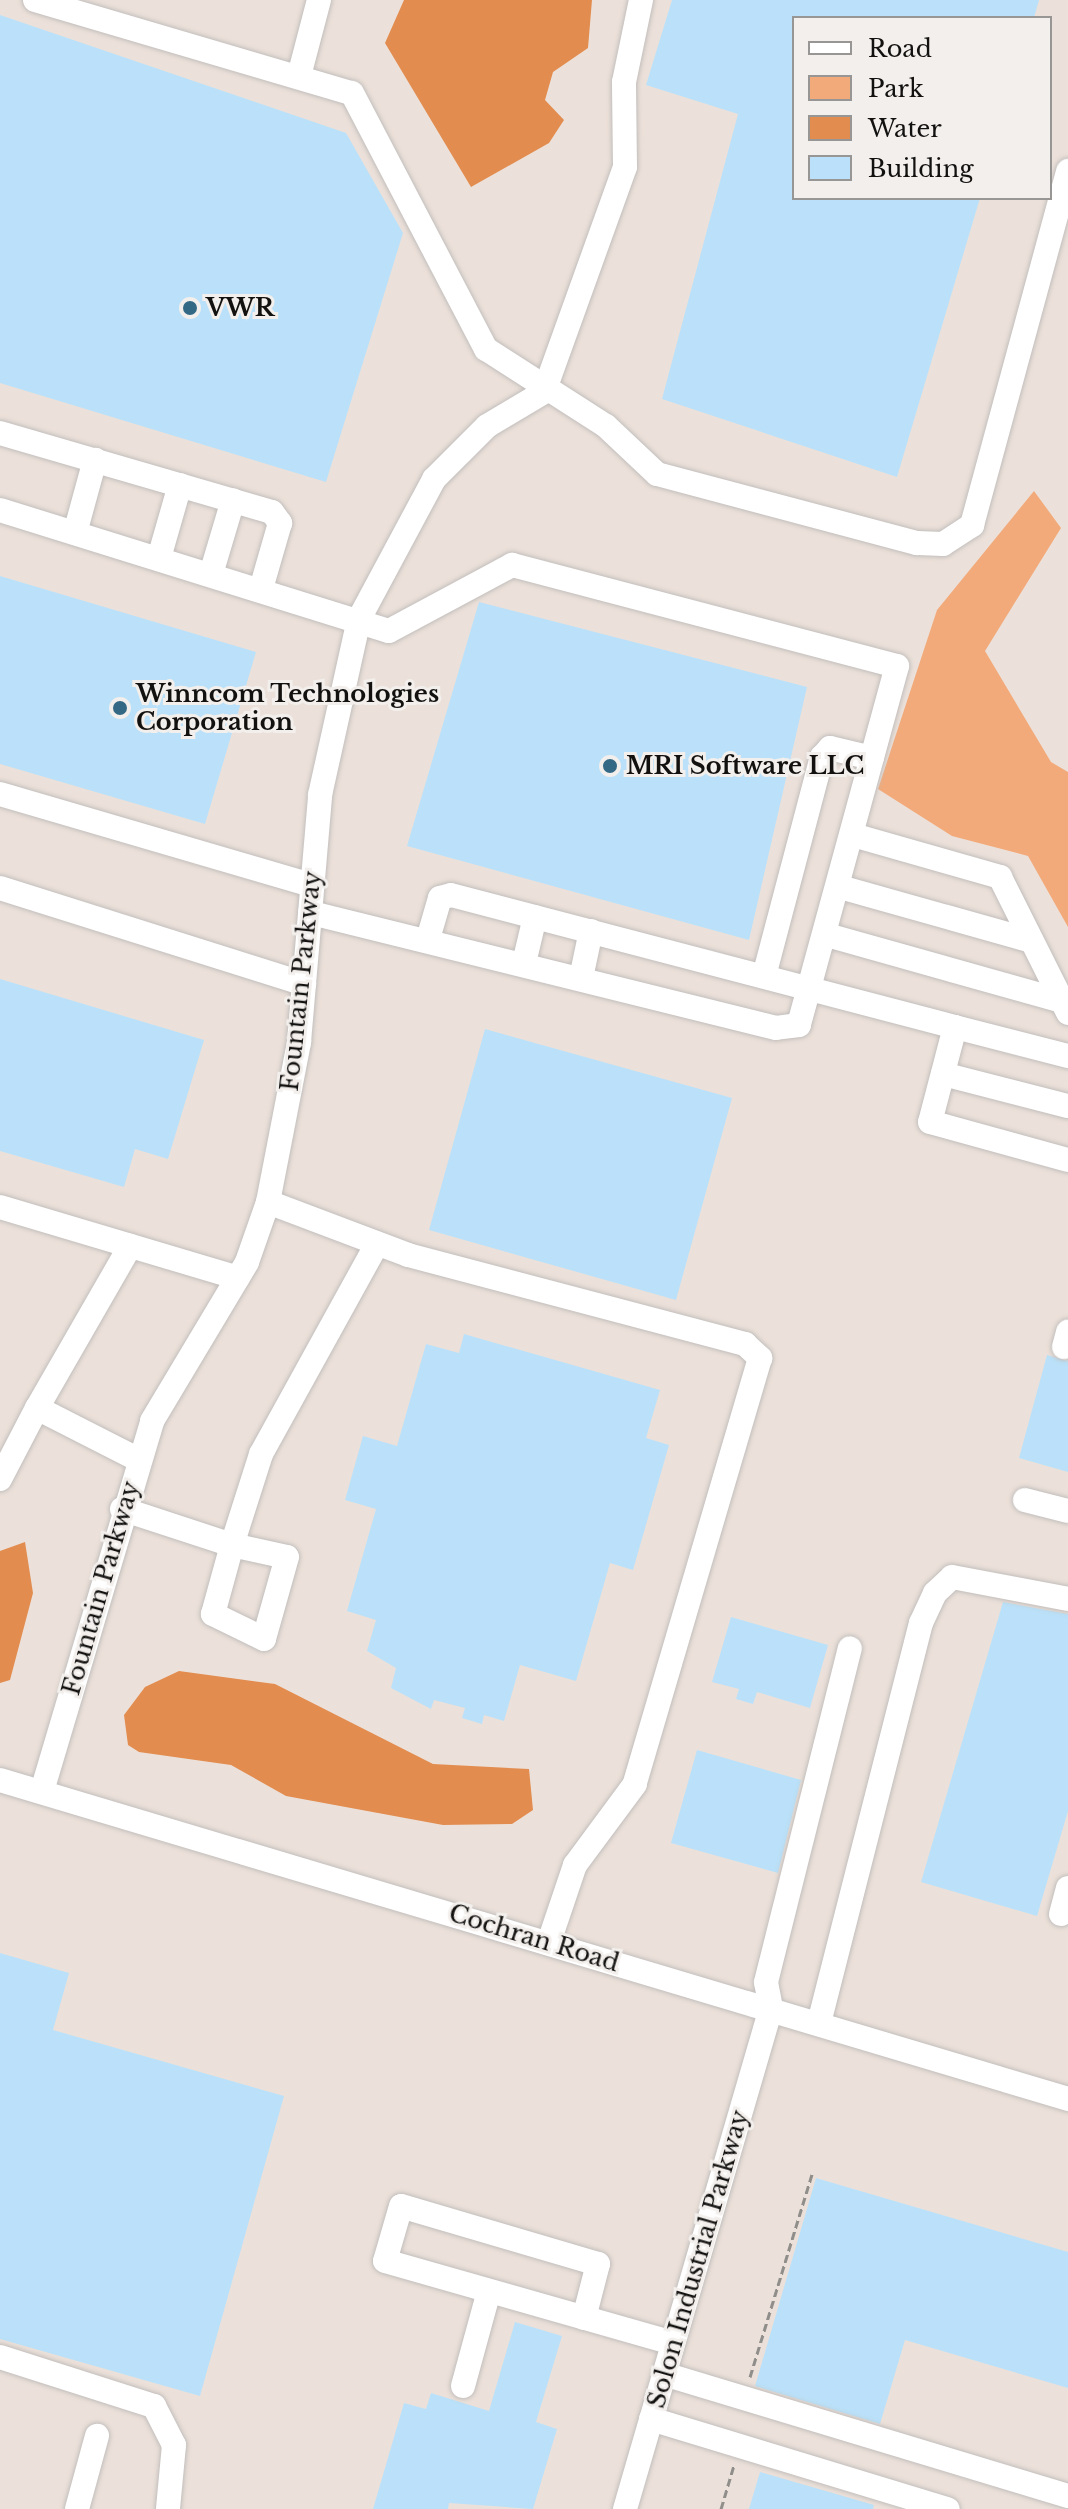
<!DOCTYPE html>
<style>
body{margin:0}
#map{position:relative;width:1068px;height:2509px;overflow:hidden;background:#f2efec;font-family:"Libre Baskerville",serif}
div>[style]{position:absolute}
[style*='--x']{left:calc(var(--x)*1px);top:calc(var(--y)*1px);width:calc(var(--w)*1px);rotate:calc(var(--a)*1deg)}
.built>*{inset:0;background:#ece1da}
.green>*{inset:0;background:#f2aa7a}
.water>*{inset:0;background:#e28c4f}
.building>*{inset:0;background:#bae1f9}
.path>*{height:3px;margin-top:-1.5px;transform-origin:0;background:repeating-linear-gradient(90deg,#908e8b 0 8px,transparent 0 12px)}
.roads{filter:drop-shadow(0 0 2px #c2bebc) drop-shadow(0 0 2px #c2bebc)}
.minor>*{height:24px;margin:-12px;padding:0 12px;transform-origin:12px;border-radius:12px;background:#fff}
.dots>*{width:22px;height:22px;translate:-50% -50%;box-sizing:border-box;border:4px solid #f2efec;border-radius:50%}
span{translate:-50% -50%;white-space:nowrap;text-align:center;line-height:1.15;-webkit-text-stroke:6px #f2efec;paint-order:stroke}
.poi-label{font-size:24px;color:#121110;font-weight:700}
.left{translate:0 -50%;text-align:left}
.street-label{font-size:24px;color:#121110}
.legend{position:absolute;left:792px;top:16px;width:260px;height:184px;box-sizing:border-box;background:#f2efec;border:2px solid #989694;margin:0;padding:10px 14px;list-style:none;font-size:24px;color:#121110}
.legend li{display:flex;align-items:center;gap:16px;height:40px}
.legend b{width:40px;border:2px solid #989694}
</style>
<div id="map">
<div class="built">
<div style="clip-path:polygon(evenodd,0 0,1068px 0,1068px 2509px,0 2509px,0 0,794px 18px,1050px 18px,1050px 198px,794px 198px,794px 18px)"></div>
</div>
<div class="green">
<div style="clip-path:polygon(1034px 491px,1061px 528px,985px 651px,1051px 762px,1068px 772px,1068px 927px,1028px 856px,952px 836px,878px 789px,937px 610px)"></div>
</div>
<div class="water">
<div style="clip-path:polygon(404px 0,592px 0,588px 48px,553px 72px,545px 100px,564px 120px,549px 143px,471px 187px,385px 43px)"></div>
<div style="clip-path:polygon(25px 1542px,33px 1593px,10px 1680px,0 1683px,0 1551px)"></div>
<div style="clip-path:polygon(179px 1671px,275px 1684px,433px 1764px,529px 1769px,533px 1810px,512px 1824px,443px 1825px,286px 1796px,231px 1765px,139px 1752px,128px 1745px,124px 1715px,145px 1687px)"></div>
</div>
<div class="building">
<div style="clip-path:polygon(672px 0,1039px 0,1034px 18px,794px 18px,794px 198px,980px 198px,897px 477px,662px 399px,738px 114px,646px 85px)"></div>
<div style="clip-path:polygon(0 15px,346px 133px,403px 233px,326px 482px,0 383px)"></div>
<div style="clip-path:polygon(0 576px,256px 652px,205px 824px,0 764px)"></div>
<div style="clip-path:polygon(479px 602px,807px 687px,749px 940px,407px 846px)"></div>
<div style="clip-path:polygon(0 979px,204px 1040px,168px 1159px,135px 1149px,124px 1187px,0 1151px)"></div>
<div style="clip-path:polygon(485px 1029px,732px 1098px,676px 1300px,429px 1230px)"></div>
<div style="clip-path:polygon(464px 1334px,660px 1390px,646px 1438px,669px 1445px,633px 1570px,610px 1563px,576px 1681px,520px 1665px,504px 1721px,484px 1715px,482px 1724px,462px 1718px,465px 1708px,434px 1700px,431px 1709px,391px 1688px,396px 1668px,367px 1651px,376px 1620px,347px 1611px,376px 1509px,345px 1500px,363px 1436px,397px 1446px,426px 1344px,459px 1353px)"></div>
<div style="clip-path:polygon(1047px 1355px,1068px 1361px,1068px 1472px,1019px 1458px)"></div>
<div style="clip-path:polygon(1003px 1602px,1068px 1614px,1068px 1811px,1037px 1916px,921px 1882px)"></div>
<div style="clip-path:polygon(731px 1617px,828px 1645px,810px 1708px,757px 1692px,753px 1704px,736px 1699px,739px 1689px,712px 1682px)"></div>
<div style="clip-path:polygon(697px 1750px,801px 1780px,778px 1873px,671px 1843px)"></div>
<div style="clip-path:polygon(0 1953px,69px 1973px,53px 2030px,284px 2096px,200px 2396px,0 2339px)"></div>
<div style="clip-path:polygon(816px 2178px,1068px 2252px,1068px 2388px,905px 2340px,880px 2424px,755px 2386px)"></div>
<div style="clip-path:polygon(515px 2322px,562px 2336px,536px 2422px,557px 2429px,533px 2509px,449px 2503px,448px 2509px,373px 2509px,404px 2403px,426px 2409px,431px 2393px,489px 2411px)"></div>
<div style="clip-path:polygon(760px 2472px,874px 2505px,873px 2509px,749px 2509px)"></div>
</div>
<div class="path">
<div style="--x:750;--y:2377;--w:212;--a:-73"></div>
<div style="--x:721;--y:2509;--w:46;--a:-73.5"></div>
</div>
<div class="roads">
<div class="minor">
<div style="--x:35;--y:0;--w:330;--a:16.4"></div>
<div style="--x:352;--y:93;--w:289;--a:62.4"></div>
<div style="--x:486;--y:349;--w:143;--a:32.7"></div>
<div style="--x:606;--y:426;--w:70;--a:43.3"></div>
<div style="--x:657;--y:474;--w:269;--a:14.9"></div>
<div style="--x:917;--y:543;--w:26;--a:2"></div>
<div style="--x:943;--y:544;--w:35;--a:-33"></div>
<div style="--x:972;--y:525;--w:367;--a:-74.8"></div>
<div style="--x:299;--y:76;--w:79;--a:-75.3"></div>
<div style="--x:544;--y:392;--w:239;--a:-70.2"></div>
<div style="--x:625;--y:167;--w:85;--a:-90.7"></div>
<div style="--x:624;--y:82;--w:84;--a:-78.3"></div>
<div style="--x:0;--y:433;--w:283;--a:16.2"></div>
<div style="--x:272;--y:512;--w:14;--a:54"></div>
<div style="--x:280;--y:523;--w:69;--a:106.1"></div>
<div style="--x:0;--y:510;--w:407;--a:17.3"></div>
<div style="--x:389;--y:631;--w:140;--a:-28.2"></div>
<div style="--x:512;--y:565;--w:398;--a:14.7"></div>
<div style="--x:897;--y:666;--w:372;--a:105.3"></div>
<div style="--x:799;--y:1025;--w:23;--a:173"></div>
<div style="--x:776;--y:1028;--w:480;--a:-166.1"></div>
<div style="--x:75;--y:533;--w:76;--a:-74.7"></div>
<div style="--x:159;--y:558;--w:76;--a:-74"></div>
<div style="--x:211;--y:574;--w:77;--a:-73.4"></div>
<div style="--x:0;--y:794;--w:325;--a:16.3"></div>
<div style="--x:853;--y:835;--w:153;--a:15.9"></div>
<div style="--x:1000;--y:877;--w:152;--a:63.4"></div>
<div style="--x:840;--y:887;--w:199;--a:15.7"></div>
<div style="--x:0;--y:888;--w:319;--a:17.5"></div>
<div style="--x:827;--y:935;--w:244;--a:15.7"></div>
<div style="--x:428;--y:939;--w:43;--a:-73.7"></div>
<div style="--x:440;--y:898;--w:11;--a:-15"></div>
<div style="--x:451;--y:895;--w:521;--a:14.68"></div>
<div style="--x:955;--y:1027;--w:98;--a:104.7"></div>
<div style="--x:930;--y:1122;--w:143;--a:15.4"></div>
<div style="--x:524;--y:963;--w:47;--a:-76.6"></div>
<div style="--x:764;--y:976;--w:227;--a:-75.2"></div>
<div style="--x:822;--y:757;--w:12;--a:-48"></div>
<div style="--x:830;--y:748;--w:43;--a:13.4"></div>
<div style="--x:581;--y:978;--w:48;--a:-78"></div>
<div style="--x:955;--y:1027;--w:117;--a:14.4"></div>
<div style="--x:943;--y:1074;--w:129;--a:14.4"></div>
<div style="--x:268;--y:1202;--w:150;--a:20.7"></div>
<div style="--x:408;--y:1255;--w:349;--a:14.8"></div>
<div style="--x:745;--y:1344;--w:21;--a:43"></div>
<div style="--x:760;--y:1358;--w:444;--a:106.4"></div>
<div style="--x:635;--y:1784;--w:101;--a:126.5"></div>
<div style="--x:575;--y:1865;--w:81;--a:108.7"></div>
<div style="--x:0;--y:1207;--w:248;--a:16.6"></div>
<div style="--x:1064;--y:1347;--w:16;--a:-75"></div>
<div style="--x:37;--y:1408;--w:187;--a:-60.1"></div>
<div style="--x:0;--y:1479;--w:80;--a:-62.5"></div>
<div style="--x:37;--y:1408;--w:114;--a:27"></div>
<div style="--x:1025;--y:1500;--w:44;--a:14.3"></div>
<div style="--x:122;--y:1509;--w:116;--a:18.1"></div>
<div style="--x:232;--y:1545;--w:56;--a:12.3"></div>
<div style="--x:287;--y:1557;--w:85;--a:105.7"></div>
<div style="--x:264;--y:1639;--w:57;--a:-153.9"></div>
<div style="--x:213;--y:1614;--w:72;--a:-74.6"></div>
<div style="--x:232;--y:1545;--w:96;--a:-72.3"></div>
<div style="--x:261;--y:1454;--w:240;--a:-61.1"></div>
<div style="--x:0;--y:1780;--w:1115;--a:16.63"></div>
<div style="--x:42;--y:1791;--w:386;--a:-73.4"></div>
<div style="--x:152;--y:1421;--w:185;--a:-59.1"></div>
<div style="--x:247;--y:1262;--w:64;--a:-70.7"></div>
<div style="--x:268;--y:1202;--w:163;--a:-79"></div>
<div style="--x:299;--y:1042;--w:248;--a:-85.1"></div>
<div style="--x:320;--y:795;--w:180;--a:-77.5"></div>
<div style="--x:359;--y:619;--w:159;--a:-61.8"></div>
<div style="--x:434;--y:479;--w:75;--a:-45"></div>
<div style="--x:487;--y:426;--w:66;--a:-30.8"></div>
<div style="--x:1061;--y:1914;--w:27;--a:-75"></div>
<div style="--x:819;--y:2023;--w:413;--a:-75.7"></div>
<div style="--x:921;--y:1623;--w:33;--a:-65"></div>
<div style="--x:935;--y:1593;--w:23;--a:-43"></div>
<div style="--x:952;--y:1577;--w:118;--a:10.7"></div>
<div style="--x:584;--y:2318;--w:56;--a:-75.5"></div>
<div style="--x:598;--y:2264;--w:205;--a:-163.6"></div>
<div style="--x:401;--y:2206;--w:57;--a:106.2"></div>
<div style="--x:385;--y:2261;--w:299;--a:15.9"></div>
<div style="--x:0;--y:2357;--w:162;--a:17.7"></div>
<div style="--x:154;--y:2406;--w:44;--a:62.9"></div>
<div style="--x:174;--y:2445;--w:64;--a:95.4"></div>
<div style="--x:664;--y:2374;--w:422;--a:16.8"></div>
<div style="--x:463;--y:2386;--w:98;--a:-74.7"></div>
<div style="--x:651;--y:2419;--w:310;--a:16.9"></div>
<div style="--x:77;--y:2509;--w:76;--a:-74.7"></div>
<div style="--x:625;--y:2509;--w:522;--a:-73.75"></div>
<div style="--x:771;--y:2008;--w:26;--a:-101"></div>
<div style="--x:766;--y:1982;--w:344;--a:-75.9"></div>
</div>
</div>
<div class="dots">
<div style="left:190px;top:308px;background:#346985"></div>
<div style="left:120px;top:708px;background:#346985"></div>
<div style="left:610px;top:766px;background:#346985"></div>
</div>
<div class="poi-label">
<span class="left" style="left:206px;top:308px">VWR</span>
<span class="left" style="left:136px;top:708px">Winncom Technologies<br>Corporation</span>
<span class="left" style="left:626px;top:766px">MRI Software LLC</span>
</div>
<div class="street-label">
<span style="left:301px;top:981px;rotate:-84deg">Fountain Parkway</span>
<span style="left:101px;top:1588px;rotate:-74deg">Fountain Parkway</span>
<span style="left:534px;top:1938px;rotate:17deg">Cochran Road</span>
<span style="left:698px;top:2259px;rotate:-74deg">Solon Industrial Parkway</span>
</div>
<ul class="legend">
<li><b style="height:10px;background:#fff"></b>Road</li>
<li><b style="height:22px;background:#f2aa7a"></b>Park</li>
<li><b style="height:22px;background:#e28c4f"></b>Water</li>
<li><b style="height:22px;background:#bae1f9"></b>Building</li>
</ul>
</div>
